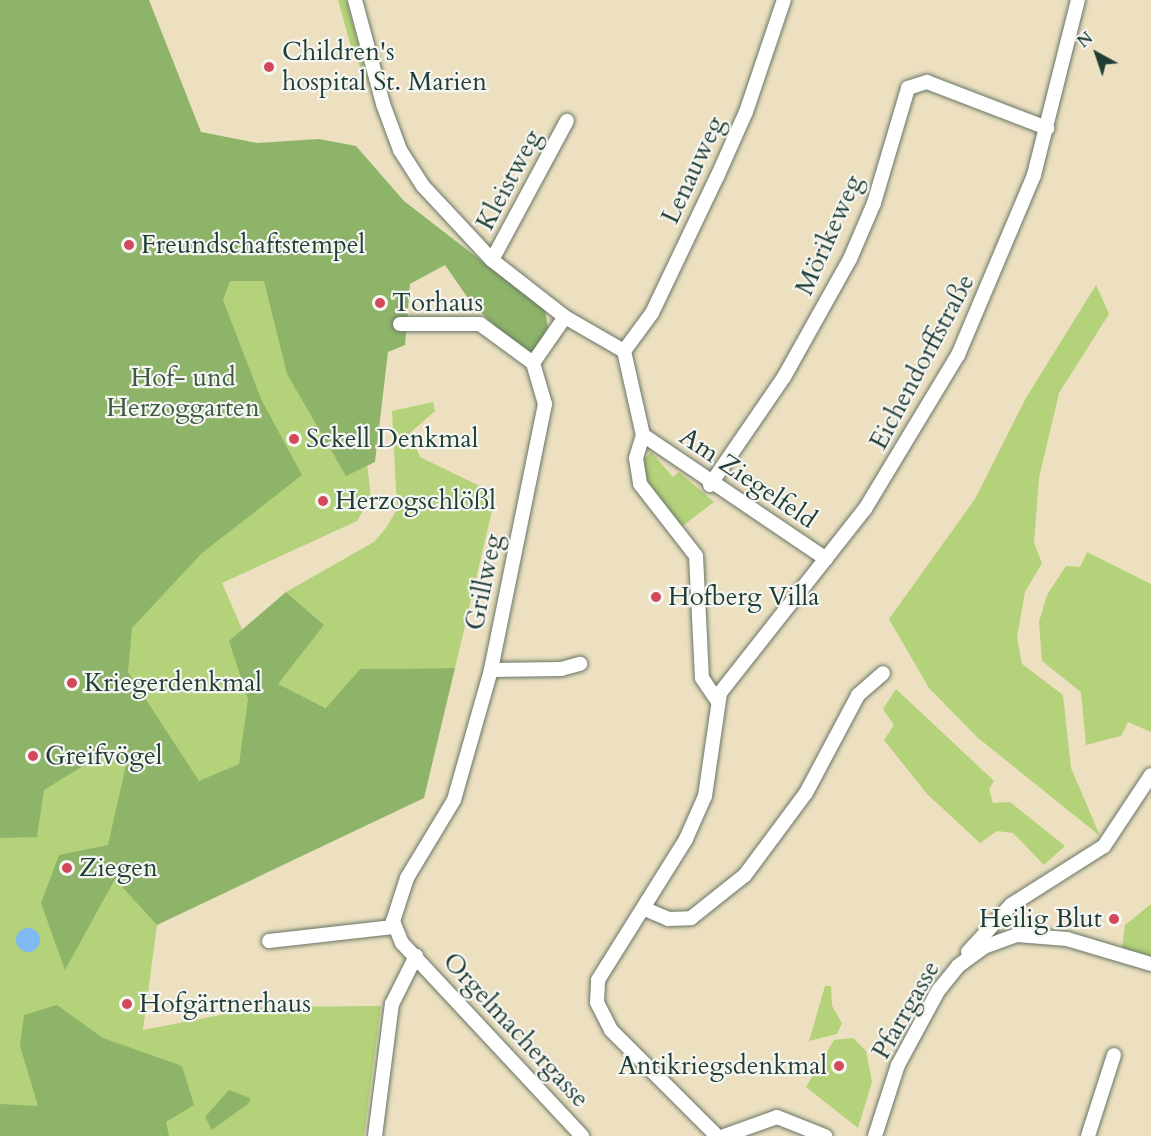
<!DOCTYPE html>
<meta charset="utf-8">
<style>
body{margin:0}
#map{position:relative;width:1151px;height:1136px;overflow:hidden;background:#ece0c1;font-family:Cardo,serif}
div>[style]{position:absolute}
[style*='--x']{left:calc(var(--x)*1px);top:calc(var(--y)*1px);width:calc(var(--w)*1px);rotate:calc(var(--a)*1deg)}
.green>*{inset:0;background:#b3d279}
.forest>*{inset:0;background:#8eb469}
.water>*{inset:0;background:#81baf2}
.round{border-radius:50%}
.roads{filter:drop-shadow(0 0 2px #677665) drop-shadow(0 0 2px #677665)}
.street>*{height:14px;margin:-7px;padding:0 7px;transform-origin:7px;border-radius:7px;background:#fff}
.dots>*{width:16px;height:16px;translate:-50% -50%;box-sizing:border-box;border:3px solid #f6f6f2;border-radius:50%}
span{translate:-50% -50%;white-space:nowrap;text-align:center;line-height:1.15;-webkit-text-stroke:4.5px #f6f6f2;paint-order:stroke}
.poi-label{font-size:26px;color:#1f3d34}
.left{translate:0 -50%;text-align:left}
.right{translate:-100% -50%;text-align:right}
.street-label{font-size:26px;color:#1f3d34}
.park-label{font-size:26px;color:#3d5b42}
.north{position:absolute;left:1067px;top:24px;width:60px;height:60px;-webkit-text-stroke:4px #f6f6f2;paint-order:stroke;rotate:320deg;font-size:16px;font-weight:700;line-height:24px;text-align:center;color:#1f3d34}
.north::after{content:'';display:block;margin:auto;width:21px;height:27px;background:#1f3d34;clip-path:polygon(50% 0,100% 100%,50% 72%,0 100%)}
</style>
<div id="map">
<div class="green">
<div style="clip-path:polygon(0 0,211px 195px,364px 440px,371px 497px,357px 521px,222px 583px,281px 719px,157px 925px,143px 1030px,262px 1007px,381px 1006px,364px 1136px,0 1136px)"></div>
<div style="clip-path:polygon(338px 0,346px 0,370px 88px,351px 47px)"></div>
<div style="clip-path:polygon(1096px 285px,1109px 314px,1059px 393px,1039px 478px,1034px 543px,1042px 563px,1025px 592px,1017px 637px,1022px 664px,1063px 695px,1071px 768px,1100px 836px,977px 737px,929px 688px,889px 619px,975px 499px,1026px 398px)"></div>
<div style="clip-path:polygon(433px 402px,435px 411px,410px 433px,420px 457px,496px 494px,455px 668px,360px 669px,327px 708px,277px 684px,324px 625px,286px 592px,374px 542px,386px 528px,397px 509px,392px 411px)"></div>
<div style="clip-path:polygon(651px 452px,673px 477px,679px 472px,714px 502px,680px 528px,647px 490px,642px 462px)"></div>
<div style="clip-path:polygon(1087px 552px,1151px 584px,1151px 732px,1128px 722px,1121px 736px,1086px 745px,1081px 692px,1042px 661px,1039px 622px,1047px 595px,1066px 566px,1080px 567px)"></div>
<div style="clip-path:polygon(896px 689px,994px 781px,989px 789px,993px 803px,1010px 802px,1065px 846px,1044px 865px,1013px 833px,997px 831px,980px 843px,927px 794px,884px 740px,894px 725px,883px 709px)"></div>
<div style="clip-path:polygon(1151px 904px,1151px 956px,1122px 948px,1125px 925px)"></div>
<div style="clip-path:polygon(825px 986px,831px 986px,832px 1006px,842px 1023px,837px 1034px,809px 1041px)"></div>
<div style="clip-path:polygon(853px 1038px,866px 1051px,872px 1082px,858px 1128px,806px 1087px,834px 1040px)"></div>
</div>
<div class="forest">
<div style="clip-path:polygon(0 0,149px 0,201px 132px,257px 143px,319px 139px,356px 146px,404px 201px,545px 310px,548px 328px,535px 350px,524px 353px,472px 304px,445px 265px,410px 284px,405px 345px,388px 352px,375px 462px,346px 476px,287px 374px,264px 281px,230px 281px,223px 300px,261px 399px,302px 475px,202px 553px,132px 628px,128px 672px,199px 781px,239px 764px,248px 699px,229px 641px,286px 592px,324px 625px,278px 684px,326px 708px,360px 669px,455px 668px,424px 798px,157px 925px,115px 879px,65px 970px,41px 903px,59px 855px,108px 845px,126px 765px,101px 755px,44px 790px,37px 837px,0 838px)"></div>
<div style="clip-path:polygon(57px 1005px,103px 1038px,182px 1066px,194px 1105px,166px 1122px,169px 1136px,0 1136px,0 1104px,38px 1106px,20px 1046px,24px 1015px)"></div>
<div style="clip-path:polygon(229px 1090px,250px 1098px,249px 1103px,212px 1130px,205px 1117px)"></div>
</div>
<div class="water">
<div class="round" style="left:16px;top:928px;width:24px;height:24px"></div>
</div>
<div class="roads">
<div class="street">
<div style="--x:355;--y:0;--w:108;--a:74.9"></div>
<div style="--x:383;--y:104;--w:49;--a:69.7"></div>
<div style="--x:400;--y:150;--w:43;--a:57.4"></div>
<div style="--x:423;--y:186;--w:101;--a:47"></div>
<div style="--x:492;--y:260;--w:93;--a:38"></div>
<div style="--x:565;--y:317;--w:68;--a:30"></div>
<div style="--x:624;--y:351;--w:86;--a:77.3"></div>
<div style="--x:643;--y:435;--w:24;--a:107"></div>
<div style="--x:636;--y:458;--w:26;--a:81"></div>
<div style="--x:640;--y:484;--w:91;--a:52.1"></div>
<div style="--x:696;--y:556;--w:122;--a:87.2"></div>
<div style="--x:702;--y:678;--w:27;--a:56"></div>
<div style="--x:492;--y:260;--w:158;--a:-61.7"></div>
<div style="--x:400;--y:324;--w:80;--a:0"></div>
<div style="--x:480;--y:324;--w:66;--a:36.3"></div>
<div style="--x:533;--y:363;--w:56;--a:-55.2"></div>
<div style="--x:624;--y:351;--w:47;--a:-53.6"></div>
<div style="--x:652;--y:313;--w:151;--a:-64.5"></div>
<div style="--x:717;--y:177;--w:71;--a:-66"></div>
<div style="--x:746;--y:112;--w:118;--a:-71.3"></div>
<div style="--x:533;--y:363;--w:43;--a:73.7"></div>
<div style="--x:545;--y:404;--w:271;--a:101.5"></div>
<div style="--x:491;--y:670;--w:135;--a:105.9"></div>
<div style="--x:454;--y:800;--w:91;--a:121.1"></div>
<div style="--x:407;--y:878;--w:45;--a:108"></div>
<div style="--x:393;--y:921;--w:24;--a:68"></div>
<div style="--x:402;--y:943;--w:264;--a:47"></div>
<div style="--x:643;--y:435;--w:221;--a:34.1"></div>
<div style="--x:710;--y:485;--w:131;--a:-55.6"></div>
<div style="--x:784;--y:377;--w:135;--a:-60.8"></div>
<div style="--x:850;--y:259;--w:61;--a:-66.8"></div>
<div style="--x:874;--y:203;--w:120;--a:-73.5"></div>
<div style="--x:908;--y:88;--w:20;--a:-18"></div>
<div style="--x:927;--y:82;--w:129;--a:21"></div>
<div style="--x:491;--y:670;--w:70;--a:-0.8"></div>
<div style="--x:561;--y:669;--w:20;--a:-15"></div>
<div style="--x:645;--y:909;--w:25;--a:23"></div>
<div style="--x:668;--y:919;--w:23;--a:-2"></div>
<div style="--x:691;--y:918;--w:69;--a:-38.5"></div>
<div style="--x:745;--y:875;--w:102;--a:-53.4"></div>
<div style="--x:806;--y:793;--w:111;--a:-62"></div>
<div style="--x:858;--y:695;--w:33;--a:-41"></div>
<div style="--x:269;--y:941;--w:125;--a:-6.4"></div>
<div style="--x:968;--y:952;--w:64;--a:-47.5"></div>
<div style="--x:1011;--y:905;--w:110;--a:-32.4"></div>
<div style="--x:1104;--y:846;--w:85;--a:-56.5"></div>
<div style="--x:375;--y:1136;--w:133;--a:-82.7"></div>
<div style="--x:392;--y:1004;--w:54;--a:-63.4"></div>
<div style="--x:717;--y:1136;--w:150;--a:-135"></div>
<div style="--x:611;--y:1030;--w:31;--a:-117"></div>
<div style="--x:597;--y:1002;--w:22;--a:-87"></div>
<div style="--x:598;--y:980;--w:166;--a:-58"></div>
<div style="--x:686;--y:839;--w:47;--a:-66.2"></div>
<div style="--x:705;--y:796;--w:104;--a:-81.7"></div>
<div style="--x:720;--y:693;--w:234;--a:-51.8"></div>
<div style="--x:865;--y:509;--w:180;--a:-58.9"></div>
<div style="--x:958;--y:355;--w:195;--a:-67.1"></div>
<div style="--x:1034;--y:175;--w:180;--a:-75.9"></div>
<div style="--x:724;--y:1136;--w:56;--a:-19.7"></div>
<div style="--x:777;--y:1117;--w:52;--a:21.6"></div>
<div style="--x:875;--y:1136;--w:75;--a:-72.1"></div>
<div style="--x:898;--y:1065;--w:84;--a:-61.6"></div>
<div style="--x:938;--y:991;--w:32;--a:-51"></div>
<div style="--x:958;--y:966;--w:32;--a:-36"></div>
<div style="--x:984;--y:947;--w:35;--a:-20"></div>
<div style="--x:1017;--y:935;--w:50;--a:4.6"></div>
<div style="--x:1067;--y:939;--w:88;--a:16.6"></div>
<div style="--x:1088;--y:1136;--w:85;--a:-72.2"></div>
</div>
</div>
<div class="dots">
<div style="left:269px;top:67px;background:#d1495b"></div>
<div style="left:129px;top:245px;background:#d1495b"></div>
<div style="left:380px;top:303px;background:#d1495b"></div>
<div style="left:294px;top:439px;background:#d1495b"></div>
<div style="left:323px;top:501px;background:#d1495b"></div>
<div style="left:656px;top:597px;background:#d1495b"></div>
<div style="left:72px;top:683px;background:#d1495b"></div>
<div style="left:33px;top:756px;background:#d1495b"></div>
<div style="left:67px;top:868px;background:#d1495b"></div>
<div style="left:1114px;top:919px;background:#d1495b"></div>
<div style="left:127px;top:1004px;background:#d1495b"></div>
<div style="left:839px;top:1066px;background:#d1495b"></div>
</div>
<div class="poi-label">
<span class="left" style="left:282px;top:67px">Children's<br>hospital St. Marien</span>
<span class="left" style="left:141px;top:245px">Freundschaftstempel</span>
<span class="left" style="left:392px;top:303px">Torhaus</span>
<span class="left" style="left:306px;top:439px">Sckell Denkmal</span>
<span class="left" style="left:335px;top:501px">Herzogschlößl</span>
<span class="left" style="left:668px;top:597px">Hofberg Villa</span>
<span class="left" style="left:84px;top:683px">Kriegerdenkmal</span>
<span class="left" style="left:45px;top:756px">Greifvögel</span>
<span class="left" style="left:79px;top:868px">Ziegen</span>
<span class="right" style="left:1102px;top:919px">Heilig Blut</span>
<span class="left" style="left:139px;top:1004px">Hofgärtnerhaus</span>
<span class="right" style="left:827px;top:1066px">Antikriegsdenkmal</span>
</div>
<div class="street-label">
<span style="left:693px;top:170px;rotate:-65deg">Lenauweg</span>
<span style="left:509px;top:180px;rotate:-62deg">Kleistweg</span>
<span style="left:829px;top:235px;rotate:-66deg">Mörikeweg</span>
<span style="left:922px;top:362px;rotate:-62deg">Eichendorffstraße</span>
<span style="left:748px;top:478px;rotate:34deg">Am Ziegelfeld</span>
<span style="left:484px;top:582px;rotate:-78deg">Grillweg</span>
<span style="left:906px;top:1010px;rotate:-60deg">Pfarrgasse</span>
<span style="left:516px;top:1030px;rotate:47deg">Orgelmachergasse</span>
</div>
<div class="park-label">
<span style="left:183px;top:393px">Hof- und<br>Herzoggarten</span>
</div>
<div class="north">N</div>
</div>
